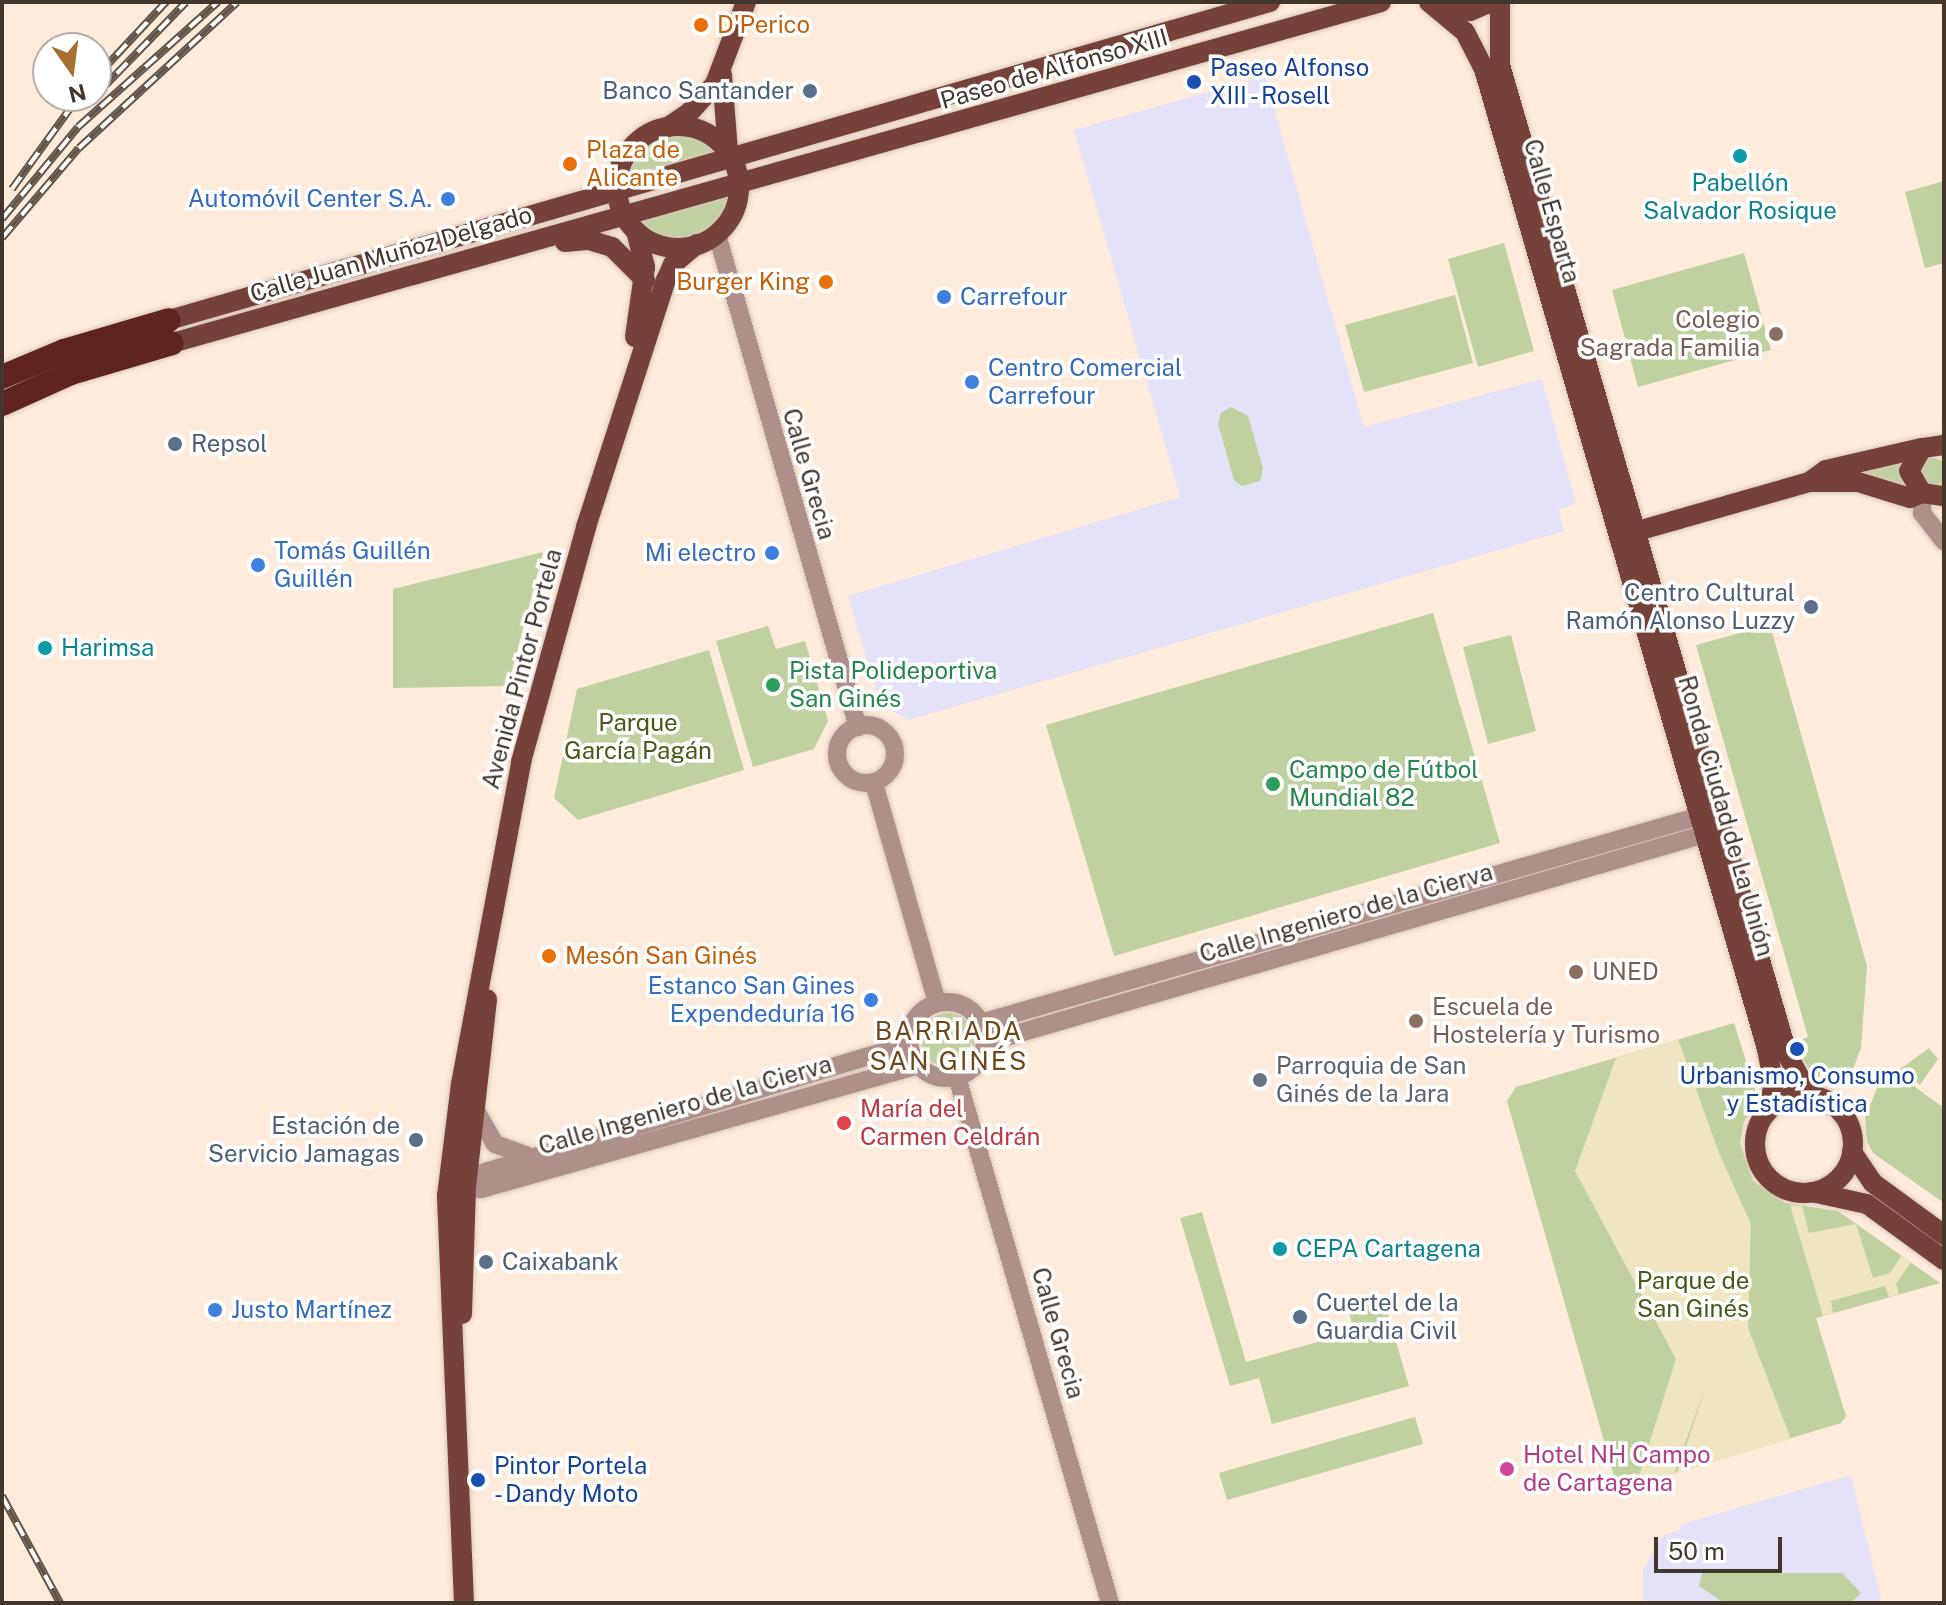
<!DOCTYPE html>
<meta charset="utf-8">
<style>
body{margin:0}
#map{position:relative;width:1946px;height:1605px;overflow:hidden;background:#feebdc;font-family:"Public Sans",sans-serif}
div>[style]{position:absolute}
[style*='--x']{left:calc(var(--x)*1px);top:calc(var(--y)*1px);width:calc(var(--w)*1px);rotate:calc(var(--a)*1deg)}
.medical>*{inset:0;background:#e4e2f8}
.green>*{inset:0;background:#bfd19f}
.round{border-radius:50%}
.sand>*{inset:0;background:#efe5c0}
.roads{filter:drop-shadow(0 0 2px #d9c7b9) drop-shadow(0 0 2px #d9c7b9)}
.minor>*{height:18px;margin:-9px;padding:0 9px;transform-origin:9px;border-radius:9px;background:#af8f8a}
.minor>.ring{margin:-9px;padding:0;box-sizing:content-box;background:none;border:18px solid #af8f8a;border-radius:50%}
.major>*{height:20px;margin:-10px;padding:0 10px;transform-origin:10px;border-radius:10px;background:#754139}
.major>.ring{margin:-10px;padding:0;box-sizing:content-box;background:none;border:20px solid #754139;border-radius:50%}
.highway>*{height:24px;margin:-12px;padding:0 12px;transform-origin:12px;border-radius:12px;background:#5f251c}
.rail>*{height:8px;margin-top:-4px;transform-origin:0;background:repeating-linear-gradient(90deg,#fff 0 15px,#615449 0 30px);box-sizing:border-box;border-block:2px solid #615449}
.dots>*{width:22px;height:22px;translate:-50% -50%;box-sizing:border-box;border:4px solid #fff;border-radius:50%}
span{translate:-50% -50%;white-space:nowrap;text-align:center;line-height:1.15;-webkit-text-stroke:7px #fff;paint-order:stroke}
.food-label{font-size:24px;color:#c56008}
.left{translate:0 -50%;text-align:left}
.right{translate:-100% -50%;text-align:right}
.transit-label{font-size:24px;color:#164399}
.street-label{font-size:24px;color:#43372d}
.service-label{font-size:24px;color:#4e5e75}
.culture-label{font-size:24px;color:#0d838f}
.shop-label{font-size:24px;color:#366cbe}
.education-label{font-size:24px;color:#785e54}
.leisure-label{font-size:24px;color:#27864d}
.park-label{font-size:24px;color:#475a18}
.worship-label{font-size:24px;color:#5b616d}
.health-label{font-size:24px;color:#be3a42}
.hotel-label{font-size:24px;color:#b23c85}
.neighbourhood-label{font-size:26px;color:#6e471a;letter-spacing:2px}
.frame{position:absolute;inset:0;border:4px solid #43372d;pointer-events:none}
.north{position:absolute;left:32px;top:32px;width:80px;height:80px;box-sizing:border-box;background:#fff;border:2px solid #b4afab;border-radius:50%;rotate:166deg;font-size:22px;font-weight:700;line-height:32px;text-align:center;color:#43372d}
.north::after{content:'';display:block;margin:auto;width:28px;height:36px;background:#a86f2e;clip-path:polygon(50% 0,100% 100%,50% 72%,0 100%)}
.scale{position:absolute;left:1654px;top:1537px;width:128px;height:36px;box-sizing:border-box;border:4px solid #43372d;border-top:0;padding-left:10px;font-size:24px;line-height:28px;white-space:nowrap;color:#43372d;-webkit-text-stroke:6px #fff;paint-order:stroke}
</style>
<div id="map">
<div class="medical">
<div style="clip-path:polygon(1265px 76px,1364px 427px,1542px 379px,1576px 504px,1558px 509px,1564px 531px,908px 720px,880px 704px,848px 596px,1180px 497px,1074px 130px)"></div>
<div style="clip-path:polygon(1851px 1475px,1882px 1603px,1643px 1603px,1643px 1570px,1662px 1536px,1680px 1530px,1682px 1524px)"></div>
</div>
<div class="green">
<div style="clip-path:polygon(678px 126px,706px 132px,728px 151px,617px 182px,636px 142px)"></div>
<div style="clip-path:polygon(1944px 181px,1944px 263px,1925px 268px,1905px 192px)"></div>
<div style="clip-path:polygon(740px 184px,729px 220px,697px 244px,655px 243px,624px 216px)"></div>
<div style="clip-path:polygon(1504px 243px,1534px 351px,1478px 367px,1448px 259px)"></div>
<div style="clip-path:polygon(1744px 253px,1771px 350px,1638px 387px,1612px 290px)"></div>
<div style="clip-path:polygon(1455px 295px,1473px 363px,1364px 392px,1345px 325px)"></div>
<div style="clip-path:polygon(1231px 407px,1248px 416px,1263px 468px,1260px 481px,1242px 486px,1234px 480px,1218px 424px,1221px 413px)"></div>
<div class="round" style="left:1919px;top:458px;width:28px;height:28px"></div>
<div style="clip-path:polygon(1902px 459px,1910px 493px,1850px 475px)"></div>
<div style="clip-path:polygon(543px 552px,508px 686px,393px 688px,393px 589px)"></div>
<div style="clip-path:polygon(1433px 613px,1500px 843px,1114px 956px,1046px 725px)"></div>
<div style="clip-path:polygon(1770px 625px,1867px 966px,1861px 1048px,1851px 1074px,1839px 1083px,1813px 1075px,1799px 1052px,1797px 1041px,1808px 1037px,1696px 645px)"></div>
<div style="clip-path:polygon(768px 626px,776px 649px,805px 641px,828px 721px,814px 749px,753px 767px,716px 641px)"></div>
<div style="clip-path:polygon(1511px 635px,1536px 731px,1488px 744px,1463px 647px)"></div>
<div style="clip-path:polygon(709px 650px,744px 770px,578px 820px,554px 798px,577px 689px)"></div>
<div class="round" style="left:921px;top:1013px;width:54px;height:54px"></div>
<div style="clip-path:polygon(1734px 1023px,1758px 1099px,1744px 1122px,1740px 1143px,1753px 1181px,1785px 1203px,1838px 1211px,1940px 1283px,1816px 1318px,1846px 1416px,1841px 1423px,1618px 1490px,1507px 1101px,1516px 1087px)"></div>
<div style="clip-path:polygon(1929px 1048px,1938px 1059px,1920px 1085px,1899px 1070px)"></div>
<div style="clip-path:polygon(1886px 1066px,1944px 1108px,1944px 1203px,1873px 1153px,1867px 1141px,1865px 1118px)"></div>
<div style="clip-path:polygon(1202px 1212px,1246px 1362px,1354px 1332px,1348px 1308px,1383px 1298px,1409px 1386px,1272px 1424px,1259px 1378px,1230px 1386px,1180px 1218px)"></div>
<div style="clip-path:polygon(1415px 1417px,1423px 1444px,1227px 1500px,1219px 1473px)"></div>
<div style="clip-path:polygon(1702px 1573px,1842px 1573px,1861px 1593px,1851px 1603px,1724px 1603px,1699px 1586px)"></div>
</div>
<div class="sand">
<div style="clip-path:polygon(1678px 1039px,1719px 1153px,1751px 1224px,1748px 1328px,1791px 1439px,1677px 1473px,1708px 1380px,1674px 1474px,1636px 1485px,1676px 1359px,1575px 1171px,1616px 1058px)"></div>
<div style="clip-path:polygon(1790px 1205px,1802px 1206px,1809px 1233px,1856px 1224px,1873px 1278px,1890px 1273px,1902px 1255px,1911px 1262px,1896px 1284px,1899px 1294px,1889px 1297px,1885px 1286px,1831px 1301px,1833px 1313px,1823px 1316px)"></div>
</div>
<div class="roads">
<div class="minor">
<div style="--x:717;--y:234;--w:513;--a:74.04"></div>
<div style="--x:1922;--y:493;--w:20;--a:90"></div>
<div style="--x:1922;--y:513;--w:36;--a:52"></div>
<div class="ring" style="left:837px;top:725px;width:40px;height:40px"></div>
<div style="--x:874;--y:783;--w:229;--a:74"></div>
<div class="ring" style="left:909px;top:1002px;width:58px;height:58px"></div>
<div style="--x:981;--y:1023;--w:763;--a:-16.06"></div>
<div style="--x:985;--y:1043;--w:764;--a:-16.18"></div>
<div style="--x:957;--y:1077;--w:548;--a:73.78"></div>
<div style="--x:476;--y:1111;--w:38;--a:60"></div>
<div style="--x:495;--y:1144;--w:33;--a:20"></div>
<div style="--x:468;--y:1177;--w:460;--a:-16.8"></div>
<div style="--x:466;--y:1187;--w:15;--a:8"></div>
<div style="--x:481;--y:1189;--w:454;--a:-15.8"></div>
</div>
<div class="major">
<div style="--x:1429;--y:2;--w:47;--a:39.8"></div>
<div style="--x:1465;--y:32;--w:42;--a:62.8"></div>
<div style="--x:1484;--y:69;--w:1020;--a:73.89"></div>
<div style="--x:1767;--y:1049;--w:36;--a:79"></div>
<div style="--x:1774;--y:1084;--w:27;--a:103"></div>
<div style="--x:1500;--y:2;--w:63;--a:90"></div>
<div style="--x:1500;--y:65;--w:1032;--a:73.8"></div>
<div style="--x:1788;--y:1056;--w:46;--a:61.2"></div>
<div style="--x:1442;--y:8;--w:28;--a:6"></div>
<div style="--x:1470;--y:11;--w:23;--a:-23"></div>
<div style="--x:722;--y:75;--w:76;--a:85.5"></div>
<div class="ring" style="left:617px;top:126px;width:102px;height:102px"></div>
<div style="--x:668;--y:127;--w:25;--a:-34"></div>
<div style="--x:689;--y:113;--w:39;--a:-48"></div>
<div style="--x:715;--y:84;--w:88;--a:-69.3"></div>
<div style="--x:565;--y:242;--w:24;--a:-5"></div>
<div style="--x:589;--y:240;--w:24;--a:17"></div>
<div style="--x:612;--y:247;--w:47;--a:45"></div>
<div style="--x:169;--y:320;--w:1146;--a:-16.11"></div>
<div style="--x:635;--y:337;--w:71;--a:-81.9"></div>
<div style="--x:645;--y:267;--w:37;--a:-104"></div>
<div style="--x:172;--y:343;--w:1256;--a:-15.75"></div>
<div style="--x:1944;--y:445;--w:22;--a:172"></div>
<div style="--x:1922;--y:448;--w:26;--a:119"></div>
<div style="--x:1909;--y:471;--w:26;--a:59"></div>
<div style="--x:1922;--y:493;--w:22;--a:8"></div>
<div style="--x:1812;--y:480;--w:17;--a:-36"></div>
<div style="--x:1826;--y:470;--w:98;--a:-12.9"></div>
<div style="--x:1627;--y:534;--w:189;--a:-15.9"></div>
<div style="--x:1809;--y:482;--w:49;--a:0"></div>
<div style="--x:1858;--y:482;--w:54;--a:17.1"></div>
<div style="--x:1910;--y:498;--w:13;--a:-23"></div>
<div class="ring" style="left:1755px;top:1095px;width:78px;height:78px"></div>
<div style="--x:1852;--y:1152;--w:37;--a:56"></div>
<div style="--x:1873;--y:1183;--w:88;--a:36.2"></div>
<div style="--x:1812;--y:1192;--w:56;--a:12.3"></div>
<div style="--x:1867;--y:1204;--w:95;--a:36"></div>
<div style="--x:462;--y:1314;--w:127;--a:-88.2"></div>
<div style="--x:466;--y:1187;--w:189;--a:-83.6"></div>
<div style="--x:464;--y:1603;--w:407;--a:-92.4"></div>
<div style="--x:447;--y:1196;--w:113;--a:-82.9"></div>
<div style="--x:461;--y:1084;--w:328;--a:-79.4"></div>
<div style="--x:521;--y:762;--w:244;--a:-74.5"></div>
<div style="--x:586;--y:527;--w:260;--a:-72.1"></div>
<div style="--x:666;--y:280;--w:17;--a:-66"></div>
<div style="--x:673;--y:264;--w:31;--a:-40"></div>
</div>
<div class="highway">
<div style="--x:2;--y:377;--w:67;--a:-22.8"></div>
<div style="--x:64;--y:351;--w:109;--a:-16.4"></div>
<div style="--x:2;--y:404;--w:76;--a:-24.2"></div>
<div style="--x:71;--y:373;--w:105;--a:-16.5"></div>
</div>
</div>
<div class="rail">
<div style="--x:96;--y:77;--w:103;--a:-47"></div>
<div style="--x:96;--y:95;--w:129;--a:-45.9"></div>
<div style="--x:12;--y:189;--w:115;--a:-54.2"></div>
<div style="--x:2;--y:219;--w:119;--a:-50.4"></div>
<div style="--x:78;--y:127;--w:188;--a:-41.8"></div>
<div style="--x:2;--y:238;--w:118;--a:-49.5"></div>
<div style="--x:79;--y:148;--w:215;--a:-42.7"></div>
<div style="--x:2;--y:1496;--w:122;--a:61.5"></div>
</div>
<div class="dots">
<div style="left:701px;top:25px;background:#e8710a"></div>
<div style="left:1194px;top:82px;background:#1a4fb4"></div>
<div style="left:810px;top:91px;background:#5c6f8a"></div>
<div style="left:1740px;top:156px;background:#0f9aa8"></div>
<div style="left:570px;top:164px;background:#e8710a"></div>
<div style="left:448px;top:199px;background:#3f7fe0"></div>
<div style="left:826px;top:282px;background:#e8710a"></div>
<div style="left:944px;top:297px;background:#3f7fe0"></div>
<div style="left:1776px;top:334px;background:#8d6e63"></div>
<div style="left:972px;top:382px;background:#3f7fe0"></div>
<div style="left:175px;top:444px;background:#5c6f8a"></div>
<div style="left:772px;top:553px;background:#3f7fe0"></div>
<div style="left:258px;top:565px;background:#3f7fe0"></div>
<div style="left:1811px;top:607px;background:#5c6f8a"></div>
<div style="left:45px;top:648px;background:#0f9aa8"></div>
<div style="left:773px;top:685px;background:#2e9e5b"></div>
<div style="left:1273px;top:784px;background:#2e9e5b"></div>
<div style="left:549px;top:956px;background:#e8710a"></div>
<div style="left:1576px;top:972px;background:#8d6e63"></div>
<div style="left:871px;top:1000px;background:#3f7fe0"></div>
<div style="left:1416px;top:1021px;background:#8d6e63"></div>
<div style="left:1797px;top:1049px;background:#1a4fb4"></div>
<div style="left:1260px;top:1080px;background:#6b7280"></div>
<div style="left:844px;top:1123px;background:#e0444e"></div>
<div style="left:416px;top:1140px;background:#5c6f8a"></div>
<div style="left:1280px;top:1249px;background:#0f9aa8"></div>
<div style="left:486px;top:1262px;background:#5c6f8a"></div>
<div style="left:215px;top:1310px;background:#3f7fe0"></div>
<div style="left:1300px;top:1317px;background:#5c6f8a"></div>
<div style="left:1507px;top:1469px;background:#d1479c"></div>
<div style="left:478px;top:1480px;background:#1a4fb4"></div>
</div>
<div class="food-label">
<span class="left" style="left:717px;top:25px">D'Perico</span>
<span class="left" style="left:586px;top:164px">Plaza de<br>Alicante</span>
<span class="right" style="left:810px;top:282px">Burger King</span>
<span class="left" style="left:565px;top:956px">Mesón San Ginés</span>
</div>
<div class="transit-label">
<span class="left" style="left:1210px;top:82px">Paseo Alfonso<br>XIII - Rosell</span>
<span style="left:1797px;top:1090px">Urbanismo, Consumo<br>y Estadística</span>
<span class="left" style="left:494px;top:1480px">Pintor Portela<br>- Dandy Moto</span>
</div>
<div class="street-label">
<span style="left:1054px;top:69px;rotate:-16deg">Paseo de Alfonso XIII</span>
<span style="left:1552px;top:211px;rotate:74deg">Calle Esparta</span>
<span style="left:391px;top:254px;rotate:-16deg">Calle Juan Muñoz Delgado</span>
<span style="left:809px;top:474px;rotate:74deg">Calle Grecia</span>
<span style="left:522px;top:669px;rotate:-75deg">Avenida Pintor Portela</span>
<span style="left:1726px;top:816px;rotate:74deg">Ronda Ciudad de La Unión</span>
<span style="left:1346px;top:913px;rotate:-16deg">Calle Ingeniero de la Cierva</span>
<span style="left:685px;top:1105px;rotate:-16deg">Calle Ingeniero de la Cierva</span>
<span style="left:1058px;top:1333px;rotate:74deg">Calle Grecia</span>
</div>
<div class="service-label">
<span class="right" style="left:794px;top:91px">Banco Santander</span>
<span class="left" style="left:191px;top:444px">Repsol</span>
<span class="right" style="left:1795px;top:607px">Centro Cultural<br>Ramón Alonso Luzzy</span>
<span class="right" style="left:400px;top:1140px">Estación de<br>Servicio Jamagas</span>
<span class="left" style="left:502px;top:1262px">Caixabank</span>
<span class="left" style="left:1316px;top:1317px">Cuertel de la<br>Guardia Civil</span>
</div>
<div class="culture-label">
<span style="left:1740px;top:197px">Pabellón<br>Salvador Rosique</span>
<span class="left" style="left:61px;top:648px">Harimsa</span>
<span class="left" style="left:1296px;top:1249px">CEPA Cartagena</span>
</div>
<div class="shop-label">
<span class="right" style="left:432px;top:199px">Automóvil Center S.A.</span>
<span class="left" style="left:960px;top:297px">Carrefour</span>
<span class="left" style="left:988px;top:382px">Centro Comercial<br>Carrefour</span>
<span class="left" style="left:274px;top:565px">Tomás Guillén<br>Guillén</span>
<span class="right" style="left:756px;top:553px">Mi electro</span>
<span class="right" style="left:855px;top:1000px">Estanco San Gines<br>Expendeduría 16</span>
<span class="left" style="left:231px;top:1310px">Justo Martínez</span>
</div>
<div class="education-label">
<span class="right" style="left:1760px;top:334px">Colegio<br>Sagrada Familia</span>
<span class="left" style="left:1592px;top:972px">UNED</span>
<span class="left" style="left:1432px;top:1021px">Escuela de<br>Hostelería y Turismo</span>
</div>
<div class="leisure-label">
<span class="left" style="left:789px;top:685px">Pista Polideportiva<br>San Ginés</span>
<span class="left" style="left:1289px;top:784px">Campo de Fútbol<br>Mundial 82</span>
</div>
<div class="park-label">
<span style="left:638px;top:737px">Parque<br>García Pagán</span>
<span style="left:1693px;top:1295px">Parque de<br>San Ginés</span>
</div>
<div class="worship-label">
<span class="left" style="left:1276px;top:1080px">Parroquia de San<br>Ginés de la Jara</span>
</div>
<div class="health-label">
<span class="left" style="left:860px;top:1123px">María del<br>Carmen Celdrán</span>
</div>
<div class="hotel-label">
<span class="left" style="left:1523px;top:1469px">Hotel NH Campo<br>de Cartagena</span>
</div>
<div class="neighbourhood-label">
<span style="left:949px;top:1046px">BARRIADA<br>SAN GINÉS</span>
</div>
<div class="frame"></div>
<div class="north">N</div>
<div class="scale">50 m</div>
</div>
